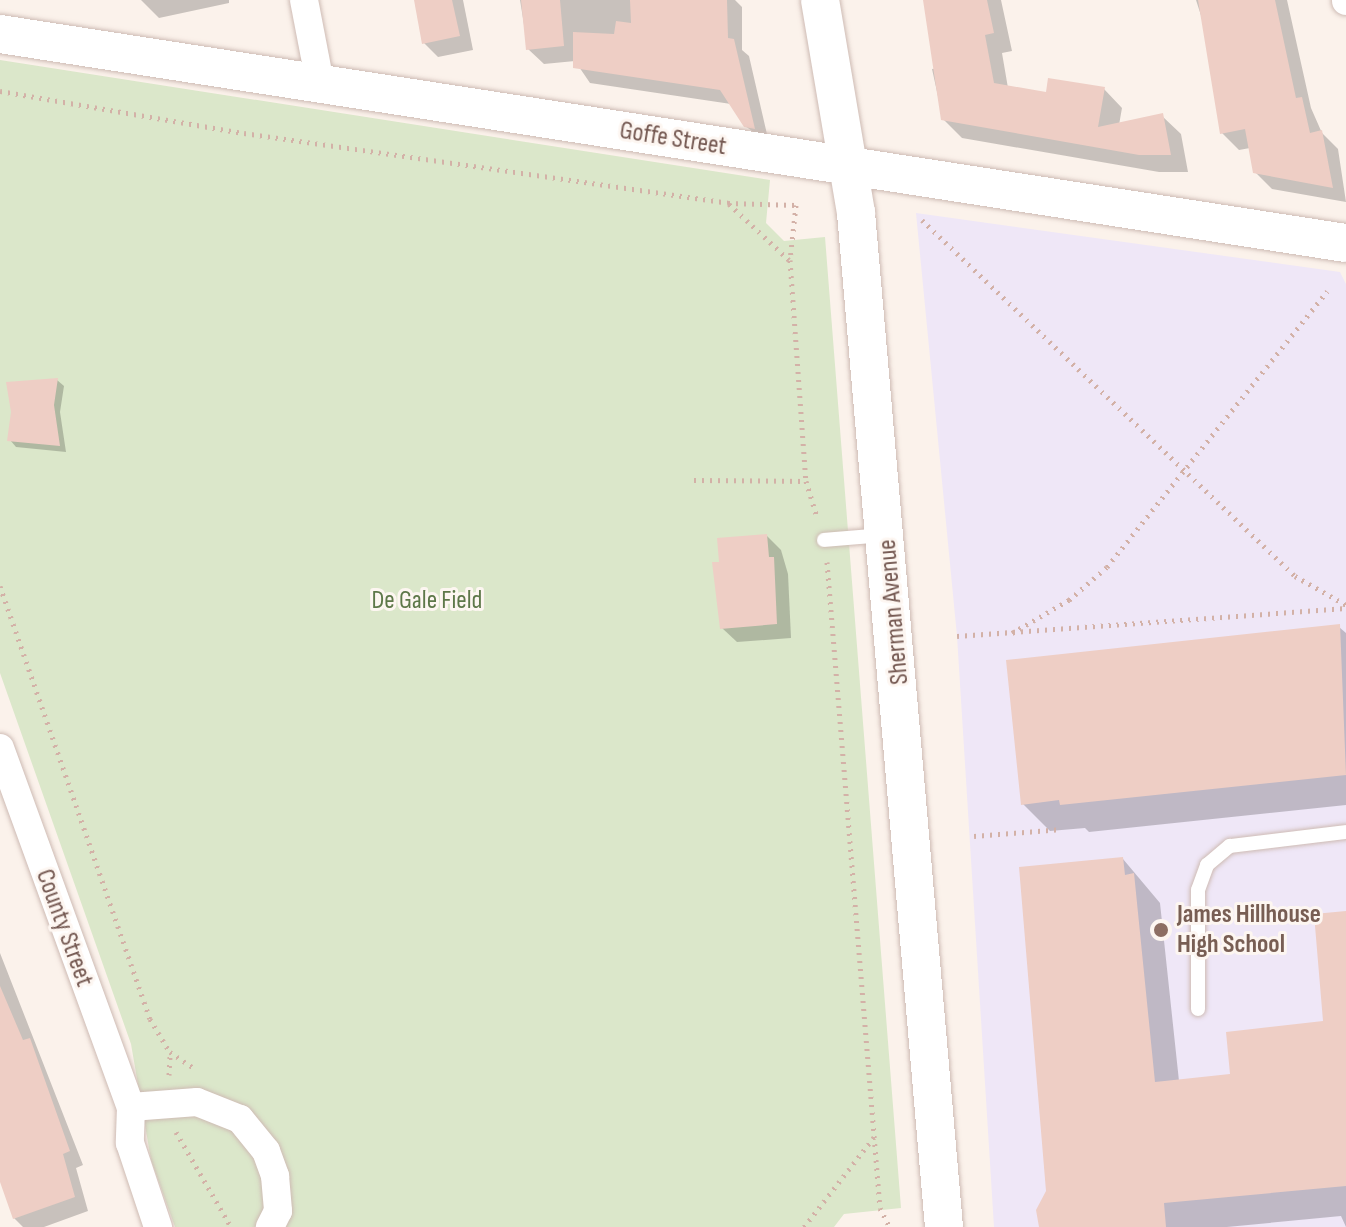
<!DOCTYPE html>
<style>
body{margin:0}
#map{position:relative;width:1346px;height:1227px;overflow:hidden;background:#fbf2eb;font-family:"Sofia Sans Condensed",sans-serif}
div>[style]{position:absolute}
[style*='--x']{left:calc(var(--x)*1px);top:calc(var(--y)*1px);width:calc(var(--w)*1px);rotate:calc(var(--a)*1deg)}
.education>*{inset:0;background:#efe7f7}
.green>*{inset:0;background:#dbe7ca}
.shadow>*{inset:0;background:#0003}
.building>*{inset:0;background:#eecec5}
.path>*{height:5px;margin-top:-2.5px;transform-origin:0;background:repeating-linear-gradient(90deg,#d3b1a7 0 2px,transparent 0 8px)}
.roads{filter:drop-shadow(0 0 2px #cebbb4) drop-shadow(0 0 2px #cebbb4)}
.lane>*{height:14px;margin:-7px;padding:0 7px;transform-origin:7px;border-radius:7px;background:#fff}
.street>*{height:28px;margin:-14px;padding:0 14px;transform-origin:14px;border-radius:14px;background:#fff}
.secondary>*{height:38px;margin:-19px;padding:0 19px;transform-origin:19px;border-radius:19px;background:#fff}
.dots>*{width:22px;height:22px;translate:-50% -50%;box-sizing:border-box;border:4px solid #fdf6f1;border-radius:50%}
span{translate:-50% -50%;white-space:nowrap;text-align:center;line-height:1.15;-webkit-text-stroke:6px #fdf6f1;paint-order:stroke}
.street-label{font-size:26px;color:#735750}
.park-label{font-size:26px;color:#5e7849}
.education-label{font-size:26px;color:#785e54;font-weight:700}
.left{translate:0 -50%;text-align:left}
</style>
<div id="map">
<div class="education">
<div style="clip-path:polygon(916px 213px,1340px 272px,1346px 284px,1346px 1227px,994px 1227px,957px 636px)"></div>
</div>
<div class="green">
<div style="clip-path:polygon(0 60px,770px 180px,766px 223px,784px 241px,825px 237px,901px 1208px,844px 1214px,834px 1227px,175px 1227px,151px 1160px,131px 1044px,0 673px)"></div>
</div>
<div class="shadow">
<div style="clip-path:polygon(141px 0,229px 0,229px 3px,159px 18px)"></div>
<div style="clip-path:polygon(416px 0,463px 0,473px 50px,438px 57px,424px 43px)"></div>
<div style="clip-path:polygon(520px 0,735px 0,742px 7px,742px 50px,749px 56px,769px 143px,745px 126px,731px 104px,590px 83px,575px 61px,544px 64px,528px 49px)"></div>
<div style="clip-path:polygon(925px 0,1001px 0,1012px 51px,1002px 53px,1008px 88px,1048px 94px,1104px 89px,1122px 108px,1119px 125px,1162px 116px,1181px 134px,1188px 172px,1159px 172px,962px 138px,943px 119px,932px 69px,940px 68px)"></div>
<div style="clip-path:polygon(1196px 0,1287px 0,1311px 108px,1322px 133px,1338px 149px,1346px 202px,1272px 189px,1255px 172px,1250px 148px,1239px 150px,1222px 133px,1206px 31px)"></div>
<div style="clip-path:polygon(57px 380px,64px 386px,60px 412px,66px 452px,16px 447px,10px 440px)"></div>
<div style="clip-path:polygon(767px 536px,781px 550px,788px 574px,791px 638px,737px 642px,722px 628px,721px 564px)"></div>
<div style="clip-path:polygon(1339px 627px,1346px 633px,1346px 805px,1089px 832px,1085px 828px,1050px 831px,1023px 804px)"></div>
<div style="clip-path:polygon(1123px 859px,1160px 903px,1179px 1081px,1232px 1076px,1326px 1023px,1346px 913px,1346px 1227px,1341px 1216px,1227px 1227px,1047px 1227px,1048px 1191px)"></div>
<div style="clip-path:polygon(0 953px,83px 1165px,76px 1168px,88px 1211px,44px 1227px,23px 1227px,14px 1218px,0 1146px)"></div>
</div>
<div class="building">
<div style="clip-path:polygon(414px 0,452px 0,460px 36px,422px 44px)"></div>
<div style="clip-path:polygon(521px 0,560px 0,564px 46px,526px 50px)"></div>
<div style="clip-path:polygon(630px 0,727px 0,728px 38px,734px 39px,755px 129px,744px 127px,720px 90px,573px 68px,573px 32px,614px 34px,616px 21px,631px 23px)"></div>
<div style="clip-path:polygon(923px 0,987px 0,994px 33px,985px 35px,994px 83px,1046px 92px,1048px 78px,1105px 87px,1098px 127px,1163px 113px,1171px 155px,1139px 155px,941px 120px)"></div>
<div style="clip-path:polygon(1198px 0,1275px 0,1296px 98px,1302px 97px,1310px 133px,1322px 130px,1333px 188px,1253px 173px,1245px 129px,1220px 134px)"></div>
<div style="clip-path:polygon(58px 378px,54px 405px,60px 446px,7px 441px,11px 412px,6px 382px)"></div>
<div style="clip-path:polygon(767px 534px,769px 557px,774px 557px,777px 624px,720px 629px,712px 562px,719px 562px,717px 538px)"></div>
<div style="clip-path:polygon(1340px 624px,1346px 775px,1060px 805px,1059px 800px,1021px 805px,1006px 660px)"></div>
<div style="clip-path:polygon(1123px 857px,1125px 875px,1134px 873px,1155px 1082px,1230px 1074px,1226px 1032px,1323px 1021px,1314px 914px,1346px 911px,1346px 1186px,1164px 1203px,1166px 1227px,1039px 1227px,1036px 1210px,1046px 1191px,1019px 867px)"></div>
<div style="clip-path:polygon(0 986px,23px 1040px,30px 1038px,42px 1072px,70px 1151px,63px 1154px,75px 1197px,13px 1219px,0 1182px)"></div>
</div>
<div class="path">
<div style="--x:0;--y:91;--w:248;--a:9.8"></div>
<div style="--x:244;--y:133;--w:489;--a:8.2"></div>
<div style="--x:728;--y:203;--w:68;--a:1.7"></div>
<div style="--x:796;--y:205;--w:55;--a:96.2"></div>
<div style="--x:790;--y:260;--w:222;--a:85.9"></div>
<div style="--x:806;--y:481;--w:38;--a:73"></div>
<div style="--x:729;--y:204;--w:82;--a:43"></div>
<div style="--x:922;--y:220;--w:516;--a:43.66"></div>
<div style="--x:1295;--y:576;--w:59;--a:29.6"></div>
<div style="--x:694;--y:480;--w:112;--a:0.5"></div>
<div style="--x:827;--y:562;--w:648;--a:85.31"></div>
<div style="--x:880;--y:1208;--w:20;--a:63"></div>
<div style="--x:0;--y:586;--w:458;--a:70.9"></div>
<div style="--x:150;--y:1019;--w:39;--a:59"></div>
<div style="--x:170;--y:1052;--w:30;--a:34"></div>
<div style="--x:1012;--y:633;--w:66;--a:-30.1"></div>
<div style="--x:1069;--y:600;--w:50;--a:-41"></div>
<div style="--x:1107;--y:567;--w:353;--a:-51.4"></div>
<div style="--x:957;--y:636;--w:390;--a:-4.1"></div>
<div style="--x:974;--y:836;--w:88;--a:-4.5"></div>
<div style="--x:169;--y:1075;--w:22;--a:-87"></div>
<div style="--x:176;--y:1132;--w:110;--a:59.9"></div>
<div style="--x:804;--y:1227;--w:114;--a:-52.1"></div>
</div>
<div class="roads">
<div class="lane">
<div style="--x:824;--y:540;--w:59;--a:-4.8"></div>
<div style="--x:1198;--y:1009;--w:119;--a:-90"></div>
<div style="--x:1198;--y:890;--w:27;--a:-70"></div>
<div style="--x:1207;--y:865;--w:30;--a:-40"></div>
<div style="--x:1230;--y:846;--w:117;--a:-6.9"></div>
</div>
<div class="street">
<div style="--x:304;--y:0;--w:85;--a:79.1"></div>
<div style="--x:1346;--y:0;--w:1;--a:90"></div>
<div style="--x:0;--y:748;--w:382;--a:70"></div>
<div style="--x:131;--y:1107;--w:36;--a:92"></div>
<div style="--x:130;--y:1143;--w:89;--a:71.6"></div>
<div style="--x:131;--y:1107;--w:66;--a:-4.3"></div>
<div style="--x:197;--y:1102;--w:46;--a:21.6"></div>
<div style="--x:240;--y:1119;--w:41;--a:50.9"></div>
<div style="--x:266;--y:1151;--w:27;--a:70"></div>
<div style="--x:275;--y:1176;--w:35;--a:85"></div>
<div style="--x:278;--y:1211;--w:18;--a:117"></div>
</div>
<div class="secondary">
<div style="--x:820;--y:0;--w:216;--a:80.4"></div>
<div style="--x:856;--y:213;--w:1018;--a:85.04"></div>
<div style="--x:0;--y:34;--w:1362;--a:8.83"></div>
</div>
</div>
<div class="dots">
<div style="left:1161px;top:930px;background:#8d6e63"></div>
</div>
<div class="street-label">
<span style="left:673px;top:139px;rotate:9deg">Goffe Street</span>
<span style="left:894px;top:612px;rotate:-95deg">Sherman Avenue</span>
<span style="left:64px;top:928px;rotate:70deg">County Street</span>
</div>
<div class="park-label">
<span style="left:427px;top:601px">De Gale Field</span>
</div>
<div class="education-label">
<span class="left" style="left:1177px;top:930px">James Hillhouse<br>High School</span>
</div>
</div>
